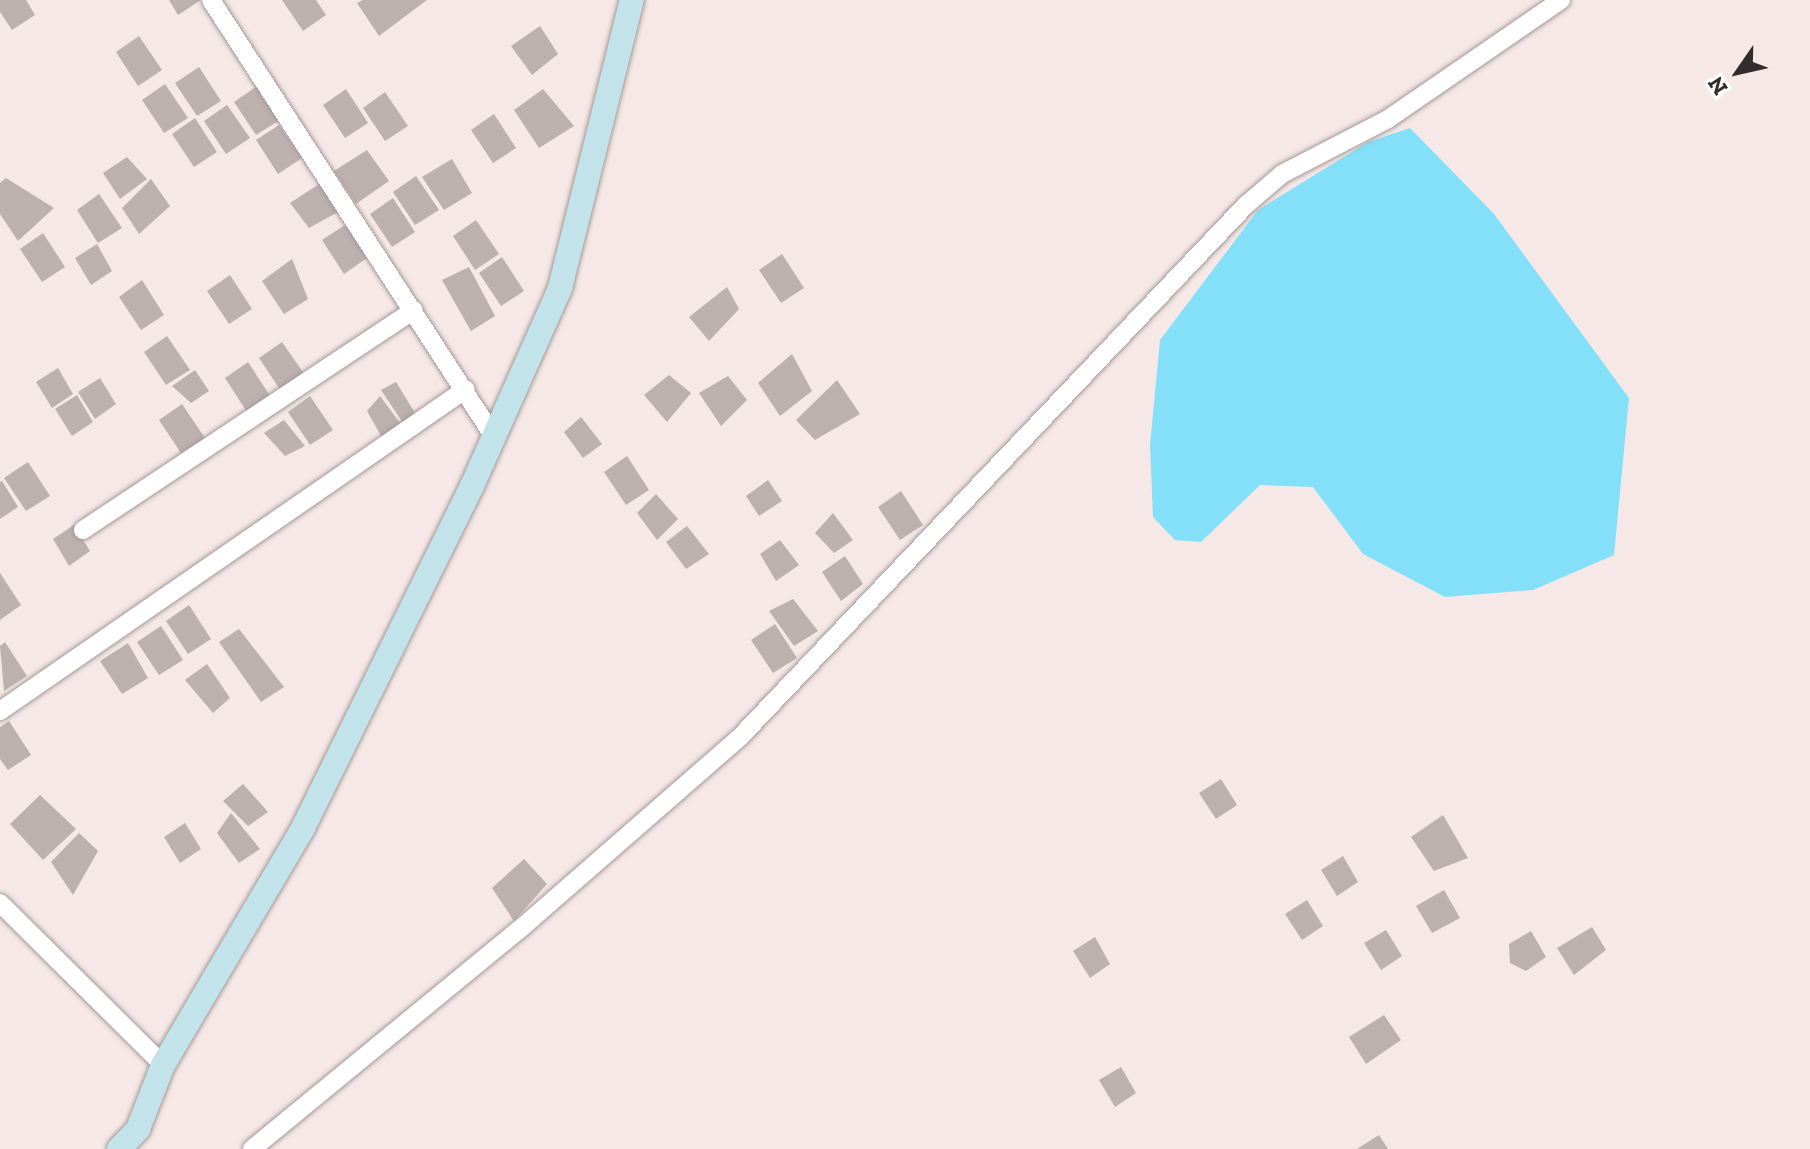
<!DOCTYPE html>
<style>
body{margin:0}
#map{position:relative;width:1810px;height:1149px;overflow:hidden;background:#f5e8e6;font-family:"Zilla Slab",serif}
div>[style]{position:absolute}
[style*='--x']{left:calc(var(--x)*1px);top:calc(var(--y)*1px);width:calc(var(--w)*1px);rotate:calc(var(--a)*1deg)}
.water>*{inset:0;background:#83e0f8}
.building>*{inset:0;background:#bdb1af}
.roads{filter:drop-shadow(0 0 2px #a49997) drop-shadow(0 0 2px #a49997)}
.street>*{height:18px;margin:-9px;padding:0 9px;transform-origin:9px;border-radius:9px;background:#fff}
.secondary>*{height:24px;margin:-12px;padding:0 12px;transform-origin:12px;border-radius:12px;background:#c3e3eb}
span{translate:-50% -50%;white-space:nowrap;text-align:center;line-height:1.15;-webkit-text-stroke:7px #fff;paint-order:stroke}
.north{position:absolute;left:1698px;top:32px;width:80px;height:80px;-webkit-text-stroke:6px #fff;paint-order:stroke;rotate:236deg;font-size:22px;font-weight:700;line-height:32px;text-align:center;color:#322d2c}
.north::after{content:'';display:block;margin:auto;width:28px;height:36px;background:#322d2c;clip-path:polygon(50% 0,100% 100%,50% 72%,0 100%)}
</style>
<div id="map">
<div class="water">
<div style="clip-path:polygon(1410px 128px,1494px 214px,1629px 398px,1614px 555px,1533px 590px,1445px 597px,1363px 554px,1313px 487px,1260px 485px,1201px 542px,1175px 540px,1153px 517px,1150px 445px,1160px 340px,1258px 210px,1368px 142px)"></div>
</div>
<div class="building">
<div style="clip-path:polygon(0 0,26px 0,35px 15px,12px 30px,0 12px)"></div>
<div style="clip-path:polygon(169px 0,201px 0,178px 15px)"></div>
<div style="clip-path:polygon(282px 0,316px 0,326px 15px,303px 31px)"></div>
<div style="clip-path:polygon(363px 0,427px 0,379px 36px,357px 3px)"></div>
<div style="clip-path:polygon(540px 26px,558px 54px,532px 75px,511px 46px)"></div>
<div style="clip-path:polygon(139px 36px,162px 70px,138px 86px,116px 52px)"></div>
<div style="clip-path:polygon(199px 67px,221px 101px,197px 116px,175px 83px)"></div>
<div style="clip-path:polygon(165px 84px,188px 118px,164px 133px,142px 100px)"></div>
<div style="clip-path:polygon(257px 86px,280px 120px,256px 135px,234px 102px)"></div>
<div style="clip-path:polygon(346px 89px,368px 123px,345px 138px,323px 105px)"></div>
<div style="clip-path:polygon(543px 89px,574px 126px,539px 148px,514px 110px)"></div>
<div style="clip-path:polygon(385px 92px,408px 126px,385px 141px,363px 108px)"></div>
<div style="clip-path:polygon(227px 105px,250px 138px,226px 154px,204px 121px)"></div>
<div style="clip-path:polygon(494px 114px,516px 148px,493px 163px,471px 130px)"></div>
<div style="clip-path:polygon(195px 118px,217px 152px,194px 167px,172px 134px)"></div>
<div style="clip-path:polygon(279px 125px,302px 158px,278px 174px,256px 140px)"></div>
<div style="clip-path:polygon(367px 150px,389px 181px,356px 204px,334px 171px)"></div>
<div style="clip-path:polygon(127px 157px,147px 179px,120px 199px,103px 173px)"></div>
<div style="clip-path:polygon(452px 159px,472px 193px,444px 210px,422px 177px)"></div>
<div style="clip-path:polygon(416px 176px,439px 210px,415px 225px,393px 192px)"></div>
<div style="clip-path:polygon(6px 178px,54px 208px,18px 241px,0 214px,0 183px)"></div>
<div style="clip-path:polygon(151px 179px,170px 206px,139px 234px,122px 208px)"></div>
<div style="clip-path:polygon(319px 184px,340px 211px,309px 228px,290px 203px)"></div>
<div style="clip-path:polygon(99px 194px,122px 228px,98px 243px,77px 210px)"></div>
<div style="clip-path:polygon(393px 198px,415px 232px,392px 247px,370px 214px)"></div>
<div style="clip-path:polygon(476px 220px,499px 254px,475px 270px,453px 236px)"></div>
<div style="clip-path:polygon(345px 225px,367px 258px,344px 274px,322px 240px)"></div>
<div style="clip-path:polygon(43px 233px,65px 267px,42px 282px,20px 249px)"></div>
<div style="clip-path:polygon(97px 244px,112px 271px,91px 285px,75px 258px)"></div>
<div style="clip-path:polygon(782px 254px,804px 288px,781px 303px,759px 270px)"></div>
<div style="clip-path:polygon(502px 257px,524px 291px,501px 306px,479px 273px)"></div>
<div style="clip-path:polygon(292px 259px,308px 299px,284px 314px,262px 281px)"></div>
<div style="clip-path:polygon(469px 267px,495px 316px,471px 331px,442px 280px)"></div>
<div style="clip-path:polygon(230px 275px,252px 309px,229px 324px,207px 291px)"></div>
<div style="clip-path:polygon(142px 280px,164px 315px,141px 330px,119px 297px)"></div>
<div style="clip-path:polygon(727px 287px,739px 309px,709px 341px,689px 317px)"></div>
<div style="clip-path:polygon(167px 336px,190px 370px,166px 385px,144px 352px)"></div>
<div style="clip-path:polygon(282px 342px,305px 375px,281px 391px,259px 358px)"></div>
<div style="clip-path:polygon(792px 354px,812px 391px,780px 416px,758px 383px)"></div>
<div style="clip-path:polygon(248px 362px,270px 396px,247px 412px,225px 378px)"></div>
<div style="clip-path:polygon(58px 368px,73px 394px,52px 408px,36px 382px)"></div>
<div style="clip-path:polygon(195px 370px,209px 391px,191px 403px,172px 386px)"></div>
<div style="clip-path:polygon(669px 375px,691px 393px,667px 422px,644px 395px)"></div>
<div style="clip-path:polygon(728px 376px,747px 400px,721px 426px,699px 393px)"></div>
<div style="clip-path:polygon(100px 378px,116px 404px,95px 419px,78px 392px)"></div>
<div style="clip-path:polygon(837px 380px,860px 414px,815px 440px,796px 420px)"></div>
<div style="clip-path:polygon(396px 382px,415px 413px,403px 423px,381px 390px)"></div>
<div style="clip-path:polygon(77px 395px,93px 422px,72px 436px,55px 409px)"></div>
<div style="clip-path:polygon(310px 396px,333px 430px,310px 445px,288px 412px)"></div>
<div style="clip-path:polygon(380px 396px,403px 427px,384px 441px,367px 411px)"></div>
<div style="clip-path:polygon(182px 404px,205px 438px,181px 453px,159px 420px)"></div>
<div style="clip-path:polygon(581px 417px,602px 444px,583px 458px,564px 432px)"></div>
<div style="clip-path:polygon(284px 420px,305px 446px,285px 456px,264px 433px)"></div>
<div style="clip-path:polygon(627px 456px,649px 490px,626px 505px,604px 472px)"></div>
<div style="clip-path:polygon(28px 462px,50px 496px,26px 511px,4px 478px)"></div>
<div style="clip-path:polygon(768px 480px,782px 501px,759px 516px,746px 496px)"></div>
<div style="clip-path:polygon(2px 481px,18px 507px,0 519px,0 482px)"></div>
<div style="clip-path:polygon(901px 491px,923px 525px,900px 540px,878px 507px)"></div>
<div style="clip-path:polygon(656px 494px,678px 519px,657px 540px,637px 513px)"></div>
<div style="clip-path:polygon(833px 513px,853px 540px,834px 553px,815px 533px)"></div>
<div style="clip-path:polygon(74px 525px,90px 551px,69px 566px,53px 539px)"></div>
<div style="clip-path:polygon(687px 526px,709px 554px,686px 569px,666px 542px)"></div>
<div style="clip-path:polygon(780px 540px,799px 565px,776px 581px,760px 554px)"></div>
<div style="clip-path:polygon(845px 556px,863px 584px,841px 601px,822px 572px)"></div>
<div style="clip-path:polygon(0 573px,21px 605px,0 620px)"></div>
<div style="clip-path:polygon(793px 599px,818px 631px,794px 646px,769px 611px)"></div>
<div style="clip-path:polygon(189px 605px,211px 639px,188px 654px,166px 621px)"></div>
<div style="clip-path:polygon(775px 624px,797px 658px,773px 673px,751px 640px)"></div>
<div style="clip-path:polygon(161px 626px,183px 660px,159px 675px,137px 642px)"></div>
<div style="clip-path:polygon(239px 629px,284px 687px,261px 702px,219px 642px)"></div>
<div style="clip-path:polygon(5px 642px,27px 676px,4px 691px,0 646px)"></div>
<div style="clip-path:polygon(128px 643px,148px 678px,122px 694px,100px 661px)"></div>
<div style="clip-path:polygon(207px 664px,230px 698px,213px 713px,185px 680px)"></div>
<div style="clip-path:polygon(9px 721px,31px 755px,8px 770px,0 759px,0 727px)"></div>
<div style="clip-path:polygon(1221px 779px,1237px 805px,1216px 819px,1199px 793px)"></div>
<div style="clip-path:polygon(243px 784px,268px 812px,248px 826px,223px 801px)"></div>
<div style="clip-path:polygon(40px 795px,76px 829px,43px 860px,10px 824px)"></div>
<div style="clip-path:polygon(231px 813px,260px 849px,239px 863px,217px 833px)"></div>
<div style="clip-path:polygon(1443px 815px,1468px 858px,1434px 871px,1411px 837px)"></div>
<div style="clip-path:polygon(185px 823px,201px 849px,180px 863px,164px 837px)"></div>
<div style="clip-path:polygon(79px 833px,98px 851px,73px 895px,51px 862px)"></div>
<div style="clip-path:polygon(1343px 856px,1358px 882px,1337px 896px,1321px 870px)"></div>
<div style="clip-path:polygon(524px 859px,547px 884px,514px 921px,492px 888px)"></div>
<div style="clip-path:polygon(1444px 890px,1460px 918px,1432px 933px,1416px 906px)"></div>
<div style="clip-path:polygon(1307px 900px,1323px 926px,1302px 940px,1285px 914px)"></div>
<div style="clip-path:polygon(1592px 927px,1606px 950px,1574px 975px,1557px 948px)"></div>
<div style="clip-path:polygon(1386px 930px,1402px 956px,1381px 970px,1364px 943px)"></div>
<div style="clip-path:polygon(1531px 931px,1546px 957px,1526px 971px,1510px 963px,1509px 944px)"></div>
<div style="clip-path:polygon(1095px 937px,1110px 964px,1090px 978px,1073px 951px)"></div>
<div style="clip-path:polygon(1384px 1015px,1401px 1040px,1366px 1064px,1349px 1037px)"></div>
<div style="clip-path:polygon(1121px 1067px,1136px 1093px,1115px 1107px,1099px 1080px)"></div>
<div style="clip-path:polygon(1379px 1135px,1388px 1149px,1357px 1149px)"></div>
</div>
<div class="roads">
<div class="street">
<div style="--x:211;--y:0;--w:521;--a:57.07"></div>
<div style="--x:83;--y:530;--w:397;--a:-33.6"></div>
<div style="--x:0;--y:711;--w:566;--a:-34.64"></div>
<div style="--x:0;--y:903;--w:230;--a:44.8"></div>
<div style="--x:252;--y:1149;--w:347;--a:-39.4"></div>
<div style="--x:520;--y:929;--w:293;--a:-41.1"></div>
<div style="--x:741;--y:736;--w:733;--a:-46.44"></div>
<div style="--x:1246;--y:205;--w:48;--a:-40.7"></div>
<div style="--x:1282;--y:174;--w:119;--a:-27.4"></div>
<div style="--x:1388;--y:119;--w:210;--a:-34.5"></div>
</div>
<div class="secondary">
<div style="--x:119;--y:1149;--w:28;--a:-46"></div>
<div style="--x:138;--y:1129;--w:69;--a:-68.7"></div>
<div style="--x:163;--y:1065;--w:275;--a:-59.4"></div>
<div style="--x:303;--y:828;--w:381;--a:-63.7"></div>
<div style="--x:472;--y:486;--w:217;--a:-66"></div>
<div style="--x:560;--y:288;--w:297;--a:-76"></div>
</div>
</div>
<div class="north">N</div>
</div>
